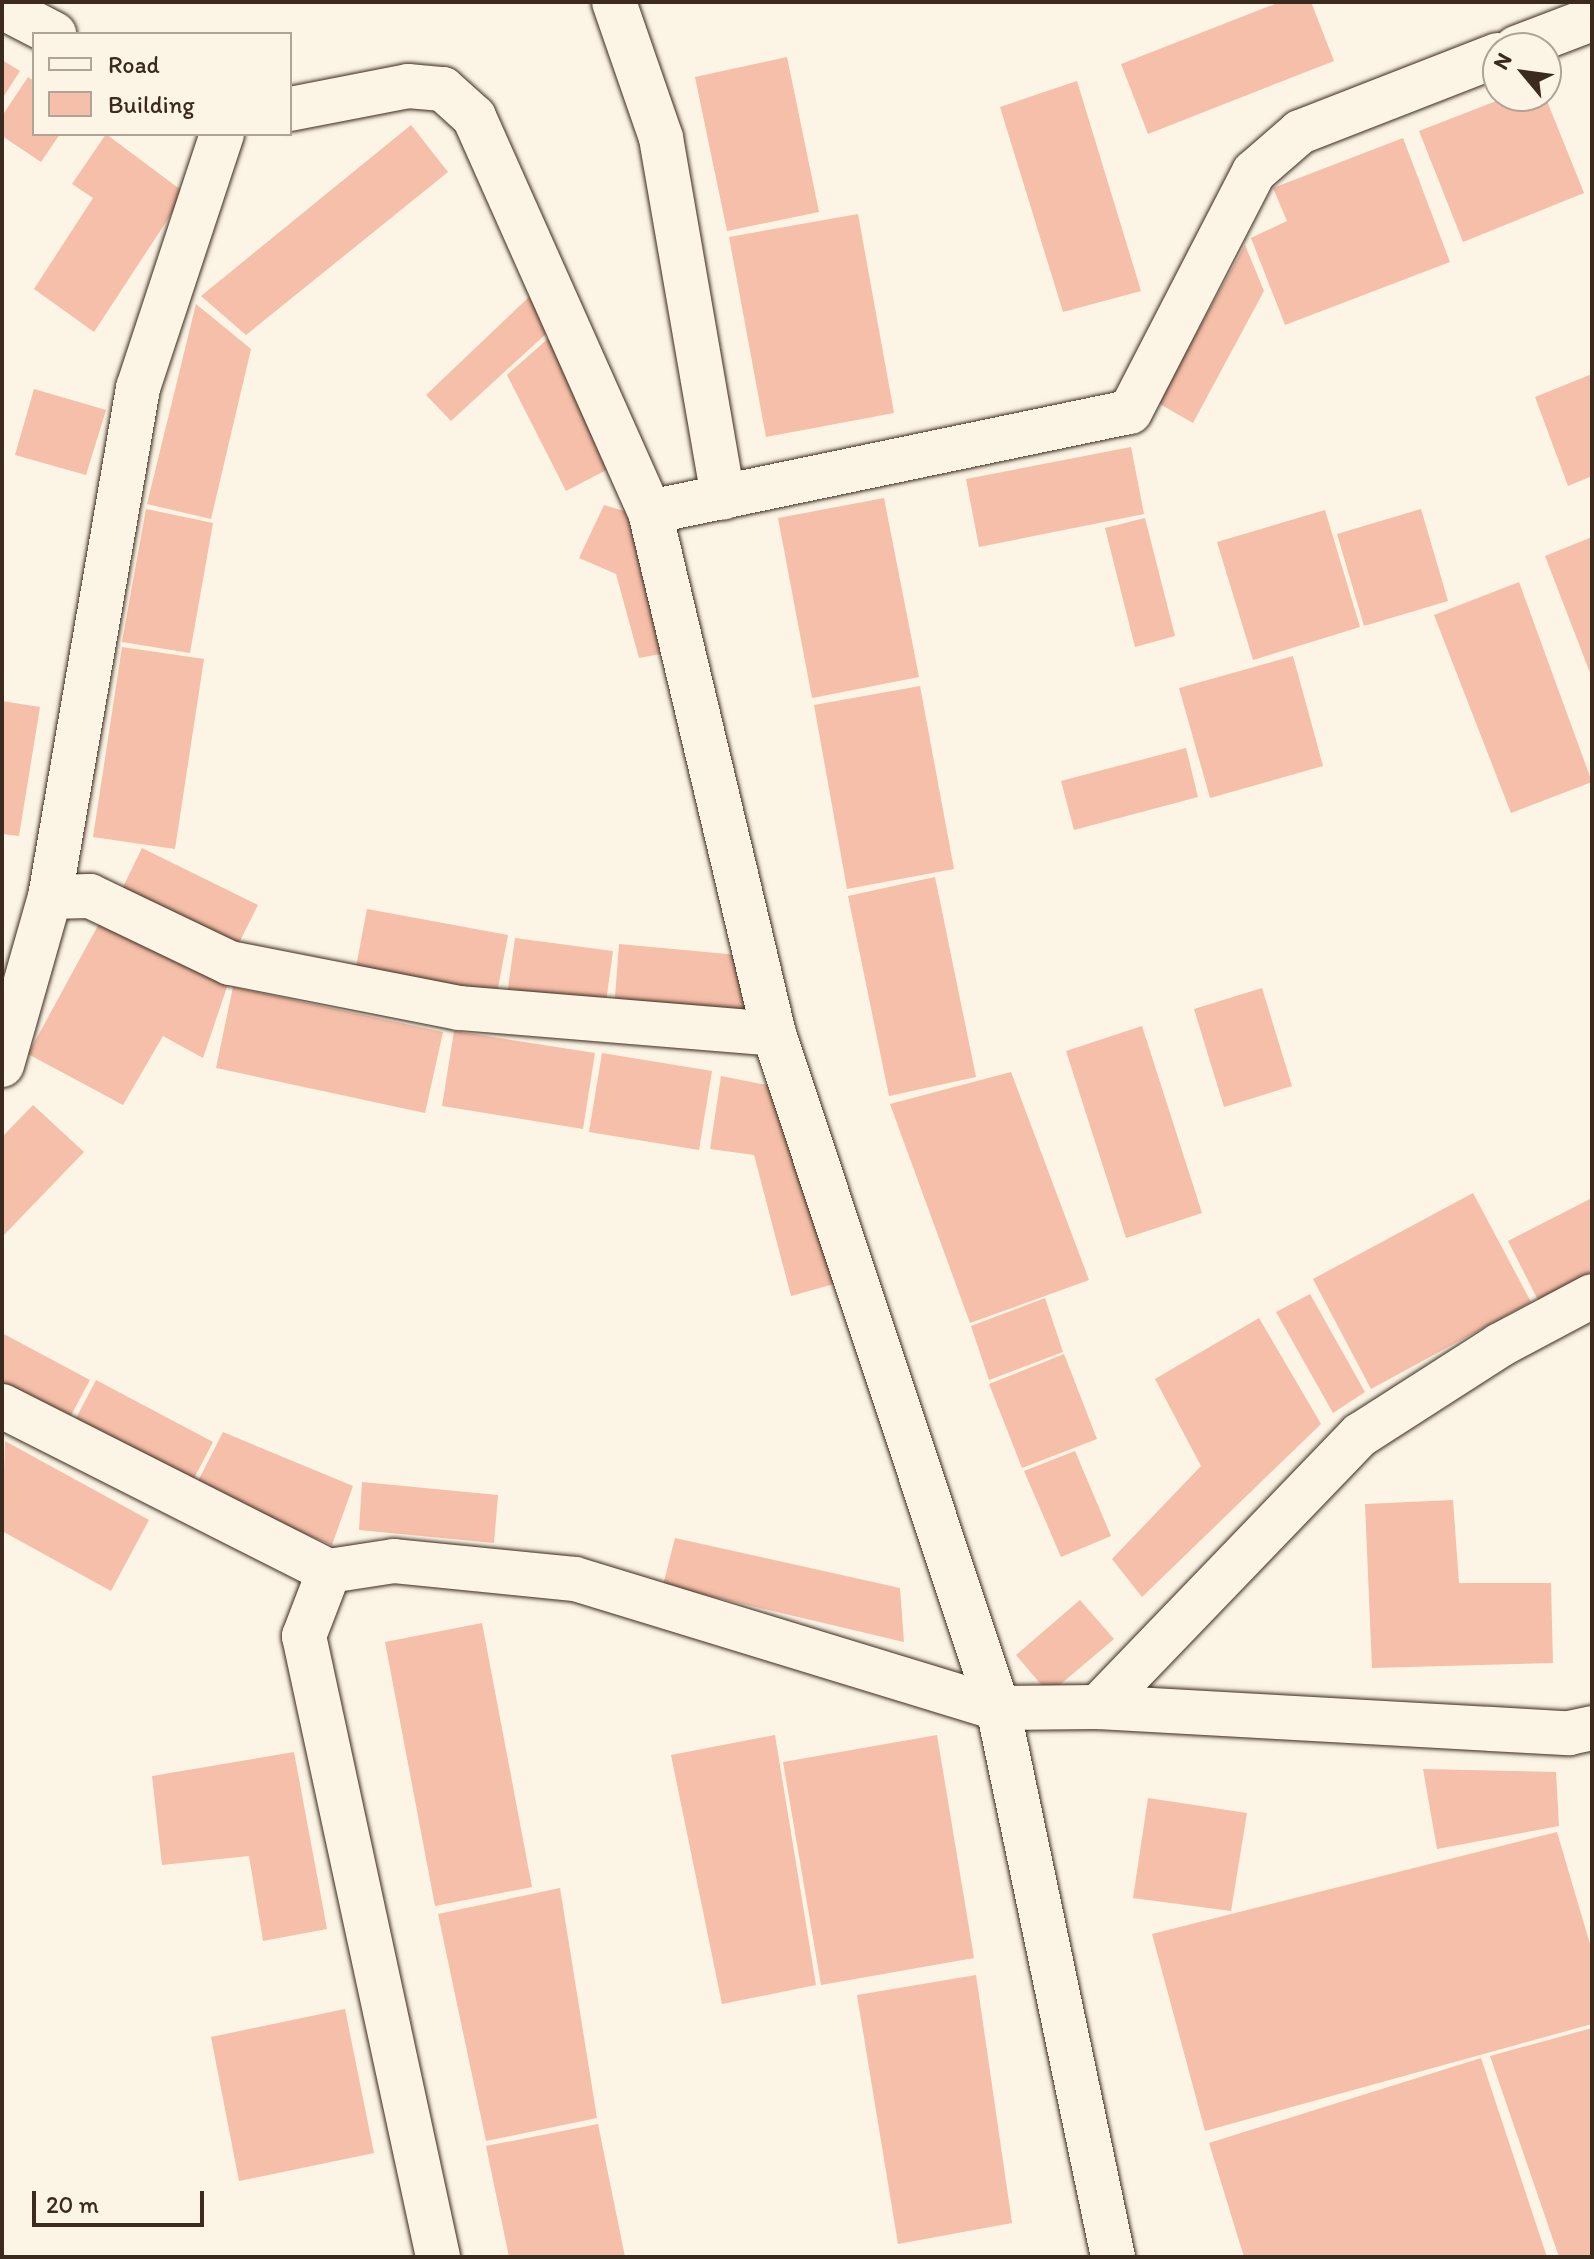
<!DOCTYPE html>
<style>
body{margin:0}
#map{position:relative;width:1594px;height:2259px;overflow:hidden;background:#fcf5e5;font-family:Itim,sans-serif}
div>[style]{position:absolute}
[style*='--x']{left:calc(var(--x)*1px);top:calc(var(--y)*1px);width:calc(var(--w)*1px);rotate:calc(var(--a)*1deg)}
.building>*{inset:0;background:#f5bfa9}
.roads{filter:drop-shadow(0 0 2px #3b2a1e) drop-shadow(0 0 2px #3b2a1e)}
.minor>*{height:44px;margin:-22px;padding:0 22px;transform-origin:22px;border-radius:22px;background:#fcf5e5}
span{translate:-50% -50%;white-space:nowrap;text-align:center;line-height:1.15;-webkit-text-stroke:6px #fcf5e5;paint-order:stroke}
.frame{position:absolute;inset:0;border:4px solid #3b2a1e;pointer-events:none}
.legend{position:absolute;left:32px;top:32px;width:260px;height:104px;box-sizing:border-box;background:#fcf5e5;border:2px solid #afa495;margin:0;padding:10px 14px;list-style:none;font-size:24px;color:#3b2a1e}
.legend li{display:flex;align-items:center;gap:16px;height:40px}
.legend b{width:40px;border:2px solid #afa495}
.north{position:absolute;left:1482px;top:32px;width:80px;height:80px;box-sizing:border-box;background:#fcf5e5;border:2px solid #afa495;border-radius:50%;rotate:299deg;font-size:22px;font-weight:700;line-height:32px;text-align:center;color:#3b2a1e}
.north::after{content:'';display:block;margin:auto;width:28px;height:36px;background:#3b2a1e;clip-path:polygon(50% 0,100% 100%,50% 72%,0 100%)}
.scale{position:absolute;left:32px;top:2191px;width:172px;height:36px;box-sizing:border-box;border:4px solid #3b2a1e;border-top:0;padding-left:10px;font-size:24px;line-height:28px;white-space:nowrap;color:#3b2a1e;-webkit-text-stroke:6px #fcf5e5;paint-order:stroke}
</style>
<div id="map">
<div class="building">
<div style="clip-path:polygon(1280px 2px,1311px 2px,1334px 61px,1148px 134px,1121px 64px)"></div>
<div style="clip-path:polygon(787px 57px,819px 212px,727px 231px,695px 77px)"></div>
<div style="clip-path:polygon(2px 60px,20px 71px,2px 99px)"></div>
<div style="clip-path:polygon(28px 77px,34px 81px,34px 134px,60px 134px,41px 162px,2px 136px,2px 116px)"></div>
<div style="clip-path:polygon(1077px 81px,1141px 291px,1063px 312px,1000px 107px)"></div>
<div style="clip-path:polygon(1509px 96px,1545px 96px,1584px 193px,1463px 242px,1419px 131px)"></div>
<div style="clip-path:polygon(411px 125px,448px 172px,246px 335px,201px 296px)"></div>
<div style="clip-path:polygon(106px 134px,185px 193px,94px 332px,34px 289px,93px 198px,72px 184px)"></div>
<div style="clip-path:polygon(1403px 138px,1450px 262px,1285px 325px,1251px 238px,1287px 221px,1273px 188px)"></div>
<div style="clip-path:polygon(858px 214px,894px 413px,766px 437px,729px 237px)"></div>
<div style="clip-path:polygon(1245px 245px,1264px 291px,1193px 423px,1158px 403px)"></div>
<div style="clip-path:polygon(530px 296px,548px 332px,451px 421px,426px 395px)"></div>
<div style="clip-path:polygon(196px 304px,251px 349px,211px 519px,147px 504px)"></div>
<div style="clip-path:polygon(551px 336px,616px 465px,566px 491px,507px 375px)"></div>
<div style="clip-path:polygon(1592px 374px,1592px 476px,1568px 486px,1535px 397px)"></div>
<div style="clip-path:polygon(34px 389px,106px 410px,86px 475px,15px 455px)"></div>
<div style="clip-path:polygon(1131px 447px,1144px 514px,979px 547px,966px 479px)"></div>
<div style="clip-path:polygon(884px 498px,919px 677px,812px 698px,778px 518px)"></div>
<div style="clip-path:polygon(604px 505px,658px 521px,682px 650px,639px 658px,616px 574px,579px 558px)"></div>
<div style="clip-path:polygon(146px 509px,213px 523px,190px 653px,122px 642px)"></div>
<div style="clip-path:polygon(1421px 509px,1448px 601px,1364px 626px,1337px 534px)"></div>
<div style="clip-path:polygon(1325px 510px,1360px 627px,1253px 660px,1217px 542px)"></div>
<div style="clip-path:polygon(1145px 518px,1175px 636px,1135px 647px,1105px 528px)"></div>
<div style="clip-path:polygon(1592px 537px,1592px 678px,1545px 556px)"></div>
<div style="clip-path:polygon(1519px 582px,1592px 782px,1511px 813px,1434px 615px)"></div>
<div style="clip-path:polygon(122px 647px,204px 659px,175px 849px,93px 837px)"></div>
<div style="clip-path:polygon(1293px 656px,1323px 766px,1210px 798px,1179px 688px)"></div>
<div style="clip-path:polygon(920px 686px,954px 869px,847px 889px,814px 705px)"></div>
<div style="clip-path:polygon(2px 701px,40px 707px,19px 836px,2px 834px)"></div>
<div style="clip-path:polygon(1186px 748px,1198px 797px,1074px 830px,1061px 781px)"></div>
<div style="clip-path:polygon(142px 848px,258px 905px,236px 949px,120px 893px)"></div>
<div style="clip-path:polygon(935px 877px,976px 1077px,889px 1096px,848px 896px)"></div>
<div style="clip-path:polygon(367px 909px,508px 935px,497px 993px,356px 967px)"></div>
<div style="clip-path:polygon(101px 920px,228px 984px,203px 1058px,163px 1036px,123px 1105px,28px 1054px)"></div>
<div style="clip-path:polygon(515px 938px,613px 951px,605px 1009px,507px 995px)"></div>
<div style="clip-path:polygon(619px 944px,749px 956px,758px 1023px,614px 1011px)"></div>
<div style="clip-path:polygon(233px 987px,443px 1032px,425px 1113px,216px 1068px)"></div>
<div style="clip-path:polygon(1262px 988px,1292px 1086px,1224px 1107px,1194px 1009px)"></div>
<div style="clip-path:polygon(1142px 1026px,1202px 1213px,1126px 1238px,1066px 1051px)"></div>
<div style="clip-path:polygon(454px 1031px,595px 1053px,583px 1129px,442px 1106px)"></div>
<div style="clip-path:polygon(602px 1053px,712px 1071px,699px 1150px,589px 1132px)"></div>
<div style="clip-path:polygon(1011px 1072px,1089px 1280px,970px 1323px,890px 1104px)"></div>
<div style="clip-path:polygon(721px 1076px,782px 1088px,834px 1284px,791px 1296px,754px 1155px,710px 1149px)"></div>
<div style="clip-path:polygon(33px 1105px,84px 1152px,2px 1237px,2px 1137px)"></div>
<div style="clip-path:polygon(1473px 1193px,1531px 1302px,1371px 1389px,1313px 1279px)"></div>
<div style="clip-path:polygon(1592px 1198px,1592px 1272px,1538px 1300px,1508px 1241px)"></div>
<div style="clip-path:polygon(1310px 1294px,1365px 1392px,1333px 1413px,1276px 1312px)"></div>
<div style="clip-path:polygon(1045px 1298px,1063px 1352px,989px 1380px,971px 1326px)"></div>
<div style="clip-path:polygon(1259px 1318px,1321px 1424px,1142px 1597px,1112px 1559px,1201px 1466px,1155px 1379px)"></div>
<div style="clip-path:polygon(2px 1333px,90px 1380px,69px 1419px,2px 1384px)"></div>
<div style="clip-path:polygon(1064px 1354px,1097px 1439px,1022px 1468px,989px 1384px)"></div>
<div style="clip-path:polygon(96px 1380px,213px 1442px,191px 1484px,74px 1422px)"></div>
<div style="clip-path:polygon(223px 1432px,353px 1486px,332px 1545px,195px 1487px)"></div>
<div style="clip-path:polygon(5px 1441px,149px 1520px,111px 1591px,2px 1531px)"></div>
<div style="clip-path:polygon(1075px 1451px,1111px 1536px,1061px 1557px,1024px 1471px)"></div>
<div style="clip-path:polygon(362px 1482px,498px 1495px,494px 1543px,359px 1530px)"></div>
<div style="clip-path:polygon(1453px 1500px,1459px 1583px,1551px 1583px,1553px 1663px,1372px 1668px,1365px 1504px)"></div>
<div style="clip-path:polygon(675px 1538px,900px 1588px,904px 1642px,663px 1585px)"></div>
<div style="clip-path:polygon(1080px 1600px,1114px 1639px,1049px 1694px,1016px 1655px)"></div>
<div style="clip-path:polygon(482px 1623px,532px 1887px,435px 1906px,385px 1642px)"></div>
<div style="clip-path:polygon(775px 1735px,816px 1985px,722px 2004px,671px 1755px)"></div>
<div style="clip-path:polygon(937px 1735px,974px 1958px,821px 1985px,783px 1762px)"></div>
<div style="clip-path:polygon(294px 1752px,327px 1929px,263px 1941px,249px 1856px,162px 1865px,152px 1776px)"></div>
<div style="clip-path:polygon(1423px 1769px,1556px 1772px,1559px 1826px,1437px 1849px)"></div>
<div style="clip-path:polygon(1148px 1798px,1247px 1813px,1231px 1911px,1133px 1898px)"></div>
<div style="clip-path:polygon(1557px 1832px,1592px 1951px,1592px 2024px,1205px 2131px,1152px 1934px)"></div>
<div style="clip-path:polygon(560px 1888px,597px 2118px,486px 2141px,438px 1914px)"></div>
<div style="clip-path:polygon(976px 1975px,1012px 2223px,898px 2244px,857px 1995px)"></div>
<div style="clip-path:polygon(345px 2009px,374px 2153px,239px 2181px,211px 2037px)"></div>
<div style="clip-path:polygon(1592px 2028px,1592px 2257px,1559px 2257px,1490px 2056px)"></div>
<div style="clip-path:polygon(1481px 2058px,1547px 2257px,1244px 2257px,1209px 2143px)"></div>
<div style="clip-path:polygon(598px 2124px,625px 2257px,509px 2257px,486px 2146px)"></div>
</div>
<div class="roads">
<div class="minor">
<div style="--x:614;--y:2;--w:144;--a:70.9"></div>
<div style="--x:661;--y:138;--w:365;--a:80.2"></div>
<div style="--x:2;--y:7;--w:59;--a:27.4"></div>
<div style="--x:1516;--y:48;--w:81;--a:-20.9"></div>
<div style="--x:290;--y:109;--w:120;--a:-11"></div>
<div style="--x:408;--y:86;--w:35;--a:5"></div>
<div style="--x:443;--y:89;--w:42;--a:42.1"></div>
<div style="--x:474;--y:117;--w:432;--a:66"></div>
<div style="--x:650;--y:512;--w:537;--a:76.64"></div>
<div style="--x:774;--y:1034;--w:710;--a:71.62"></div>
<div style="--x:998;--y:1708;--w:561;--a:78.17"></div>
<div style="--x:650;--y:512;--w:490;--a:-11.8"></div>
<div style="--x:1130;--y:412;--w:270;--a:-62.7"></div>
<div style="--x:1254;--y:172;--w:61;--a:-41"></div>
<div style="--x:1300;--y:132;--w:212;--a:-21.3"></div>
<div style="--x:50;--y:897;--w:40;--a:-1.4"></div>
<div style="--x:90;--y:896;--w:155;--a:25.6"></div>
<div style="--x:230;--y:963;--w:233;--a:11.1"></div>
<div style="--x:459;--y:1008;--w:316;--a:4.7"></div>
<div style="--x:2;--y:1065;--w:175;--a:-74.1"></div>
<div style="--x:50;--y:897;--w:517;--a:-80.19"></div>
<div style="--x:138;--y:388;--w:268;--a:-71.7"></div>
<div style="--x:2;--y:1406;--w:366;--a:26.8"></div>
<div style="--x:329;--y:1571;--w:66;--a:-8.7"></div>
<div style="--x:394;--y:1561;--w:182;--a:5.7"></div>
<div style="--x:575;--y:1579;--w:442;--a:17"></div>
<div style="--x:998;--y:1708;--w:100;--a:-0.6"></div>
<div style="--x:1098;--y:1707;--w:472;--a:3.2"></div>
<div style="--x:1569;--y:1733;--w:24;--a:-12"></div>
<div style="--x:329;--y:1571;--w:70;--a:111"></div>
<div style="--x:304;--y:1636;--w:635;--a:77.82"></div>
<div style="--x:1098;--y:1707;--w:378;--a:-46.1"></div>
<div style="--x:1360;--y:1435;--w:166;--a:-32.7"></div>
<div style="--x:1500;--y:1345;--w:104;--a:-28"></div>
</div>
</div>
<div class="frame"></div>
<ul class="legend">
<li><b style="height:10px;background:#fcf5e5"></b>Road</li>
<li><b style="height:22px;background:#f5bfa9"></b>Building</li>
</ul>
<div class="north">N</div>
<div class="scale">20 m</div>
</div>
